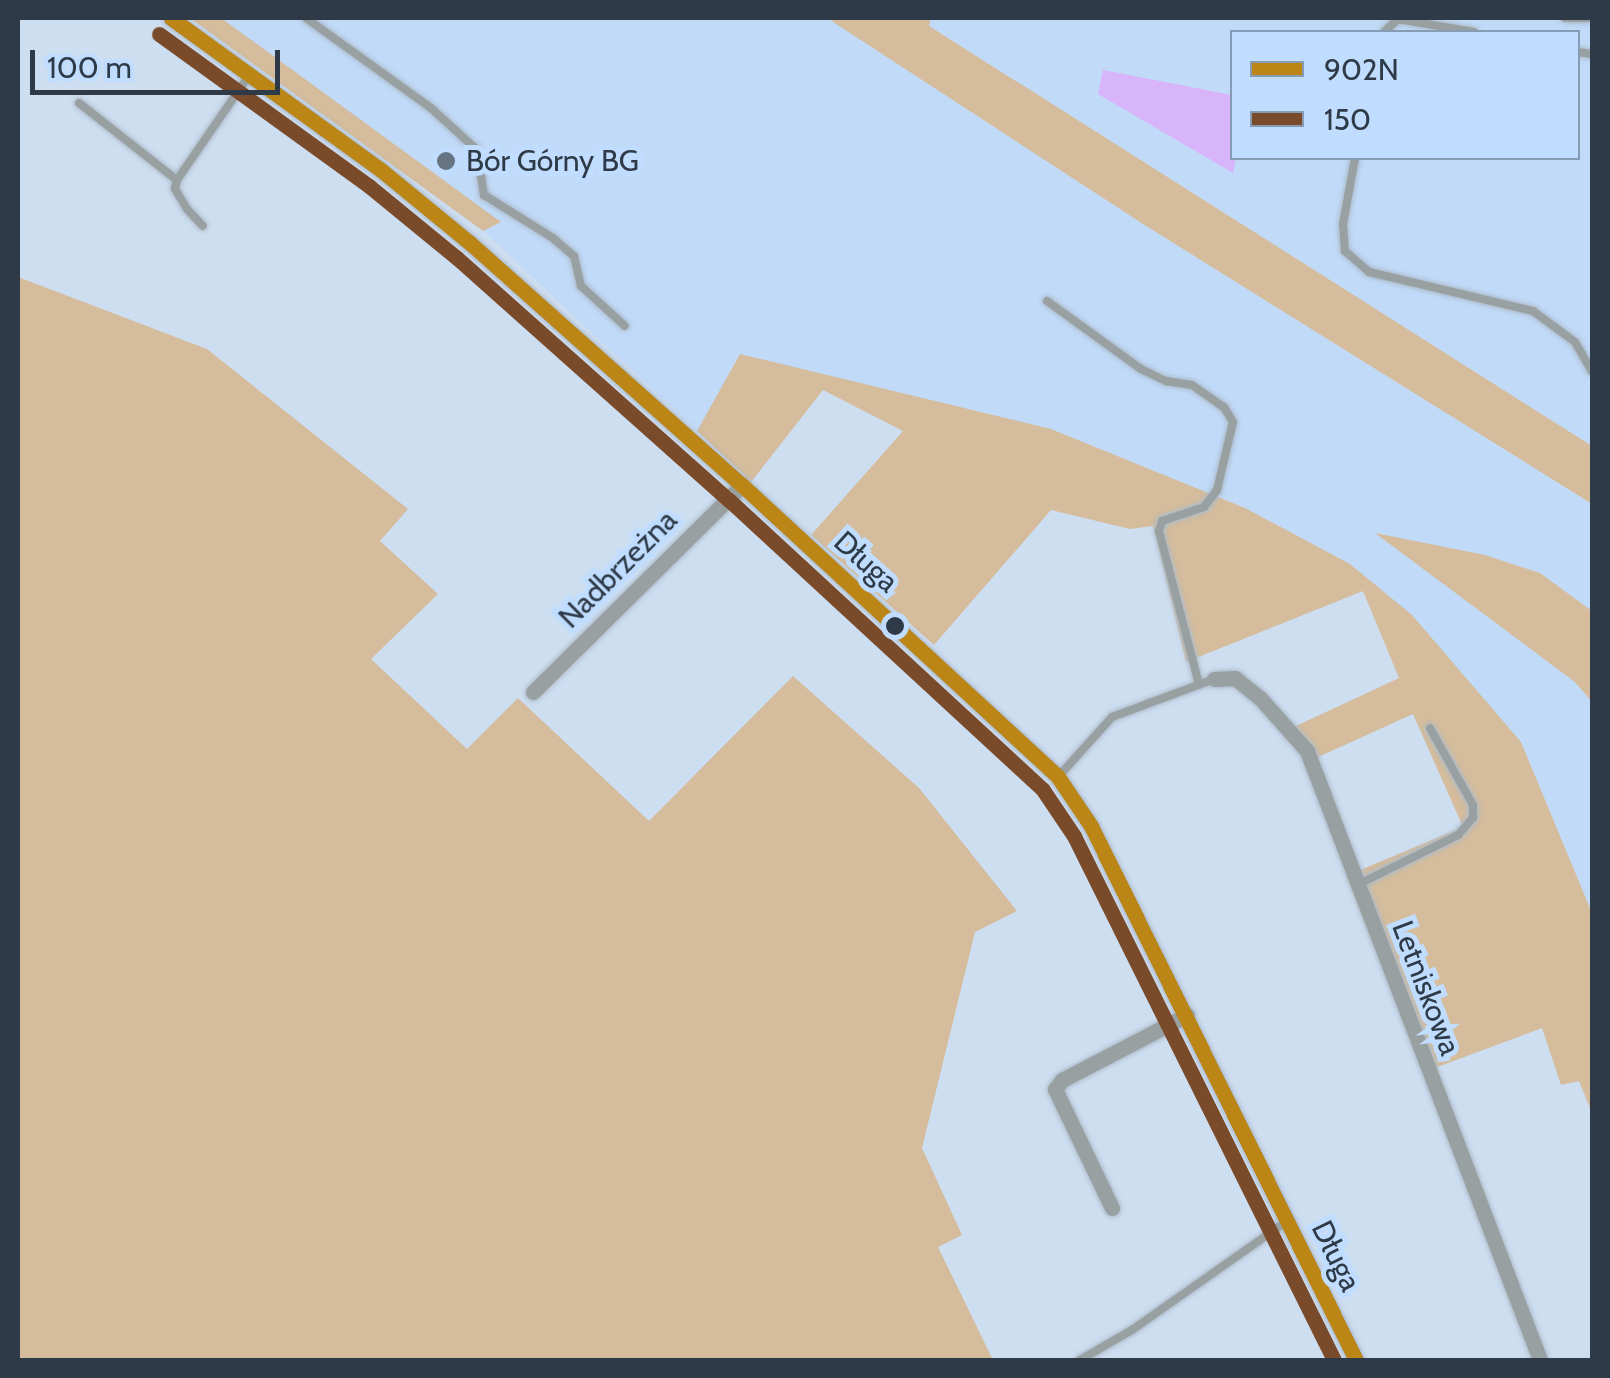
<!DOCTYPE html>
<meta charset="utf-8">
<style>
body{margin:0}
#map{position:relative;width:1610px;height:1378px;overflow:hidden;background:#cedef1;font-family:Cabin,sans-serif}
div>[style]{position:absolute}
[style*='--x']{left:calc(var(--x)*1px);top:calc(var(--y)*1px);width:calc(var(--w)*1px);rotate:calc(var(--a)*1deg)}
.built>*{inset:0;background:#c0daf8}
.green>*{inset:0;background:#d4bc9c}
.water>*{inset:0;background:#d8b4fa}
.roads{filter:drop-shadow(0 0 2px #adbbc9) drop-shadow(0 0 2px #adbbc9)}
.service>*{height:8px;margin:-4px;padding:0 4px;transform-origin:4px;border-radius:4px;background:#99a0a2}
.minor>*{height:15px;margin:-7.5px;padding:0 7.5px;transform-origin:7.5px;border-radius:7.5px;background:#99a0a2}
.bus-1>*{height:15px;margin:-7.5px;padding:0 7.5px;transform-origin:7.5px;border-radius:7.5px;background:#bb8615}
.bus-2>*{height:15px;margin:-7.5px;padding:0 7.5px;transform-origin:7.5px;border-radius:7.5px;background:#7a4b2a}
.dots>*{width:28px;height:28px;translate:-50% -50%;box-sizing:border-box;border:5px solid #c0ddff;border-radius:50%}
span{translate:-50% -50%;white-space:nowrap;text-align:center;line-height:1.15;-webkit-text-stroke:10px #c0ddff;paint-order:stroke}
.poi-label{font-size:30px;color:#2e3a47}
.left{translate:0 -50%;text-align:left}
.street-label{font-size:30px;color:#2e3a47}
.frame{position:absolute;inset:0;border:20px solid #2e3a47;pointer-events:none}
.legend{position:absolute;left:1230px;top:30px;width:350px;height:130px;box-sizing:border-box;background:#c0ddff;border:2px solid #869cb5;margin:0;padding:12px 18px;list-style:none;font-size:30px;color:#2e3a47}
.legend li{display:flex;align-items:center;gap:20px;height:50px}
.legend b{width:50px;border:2px solid #869cb5}
.scale{position:absolute;left:30px;top:50px;width:250px;height:45px;box-sizing:border-box;border:5px solid #2e3a47;border-top:0;padding-left:12px;font-size:30px;line-height:35px;white-space:nowrap;color:#2e3a47;-webkit-text-stroke:8px #c0ddff;paint-order:stroke}
</style>
<div id="map">
<div class="built">
<div style="clip-path:polygon(190px 18px,827px 18px,1143px 224px,1592px 504px,1592px 611px,1540px 573px,1485px 555px,1377px 534px,1575px 682px,1592px 702px,1592px 913px,1521px 742px,1350px 564px,1245px 508px,1051px 429px,740px 355px,697px 431px,483px 231px)"></div>
<div style="clip-path:polygon(evenodd,931px 18px,1592px 18px,1592px 446px,929px 26px,931px 18px,1232px 32px,1578px 32px,1578px 158px,1232px 158px,1232px 32px)"></div>
</div>
<div class="green">
<div style="clip-path:polygon(190px 18px,221px 18px,501px 222px,483px 231px)"></div>
<div style="clip-path:polygon(827px 18px,931px 18px,929px 26px,1592px 446px,1592px 504px,1143px 224px)"></div>
<div style="clip-path:polygon(18px 277px,207px 349px,408px 509px,380px 541px,438px 594px,371px 659px,467px 749px,518px 698px,649px 821px,793px 676px,919px 788px,1017px 911px,975px 932px,922px 1148px,962px 1235px,938px 1247px,993px 1360px,18px 1360px)"></div>
<div style="clip-path:polygon(740px 354px,1051px 429px,1245px 508px,1350px 564px,1412px 615px,1521px 742px,1592px 913px,1592px 1113px,1579px 1081px,1561px 1085px,1542px 1028px,1424px 1072px,1346px 876px,1463px 827px,1413px 714px,1316px 758px,1296px 726px,1399px 678px,1363px 591px,1186px 662px,1153px 526px,1130px 529px,1051px 510px,934px 645px,811px 535px,903px 431px,823px 390px,751px 482px,697px 431px)"></div>
<div style="clip-path:polygon(1375px 533px,1485px 555px,1540px 573px,1592px 611px,1592px 702px,1575px 682px)"></div>
</div>
<div class="water">
<div style="clip-path:polygon(1103px 70px,1232px 95px,1232px 158px,1236px 158px,1233px 173px,1098px 94px)"></div>
</div>
<div class="roads">
<div class="service">
<div style="--x:306;--y:18;--w:154;--a:35.8"></div>
<div style="--x:431;--y:108;--w:62;--a:42.4"></div>
<div style="--x:477;--y:150;--w:46;--a:81.2"></div>
<div style="--x:484;--y:195;--w:81;--a:31.9"></div>
<div style="--x:553;--y:238;--w:28;--a:41"></div>
<div style="--x:574;--y:256;--w:31;--a:77"></div>
<div style="--x:581;--y:286;--w:59;--a:42.3"></div>
<div style="--x:1565;--y:18;--w:24;--a:0"></div>
<div style="--x:1384;--y:32;--w:19;--a:-43"></div>
<div style="--x:1398;--y:19;--w:77;--a:9.7"></div>
<div style="--x:1578;--y:52;--w:14;--a:8"></div>
<div style="--x:79;--y:103;--w:125;--a:38.2"></div>
<div style="--x:177;--y:180;--w:129;--a:-55.4"></div>
<div style="--x:1355;--y:158;--w:67;--a:100.3"></div>
<div style="--x:1343;--y:224;--w:27;--a:86"></div>
<div style="--x:1345;--y:251;--w:32;--a:41"></div>
<div style="--x:1369;--y:272;--w:169;--a:13.4"></div>
<div style="--x:1533;--y:311;--w:52;--a:36.4"></div>
<div style="--x:1575;--y:342;--w:34;--a:60"></div>
<div style="--x:177;--y:180;--w:9;--a:103"></div>
<div style="--x:175;--y:189;--w:23;--a:59"></div>
<div style="--x:187;--y:209;--w:23;--a:47"></div>
<div style="--x:1047;--y:301;--w:116;--a:35.9"></div>
<div style="--x:1141;--y:369;--w:28;--a:26"></div>
<div style="--x:1166;--y:381;--w:26;--a:9"></div>
<div style="--x:1192;--y:385;--w:39;--a:35"></div>
<div style="--x:1224;--y:407;--w:17;--a:59"></div>
<div style="--x:1233;--y:422;--w:70;--a:103.2"></div>
<div style="--x:1217;--y:490;--w:21;--a:127"></div>
<div style="--x:1204;--y:507;--w:44;--a:161.6"></div>
<div style="--x:1162;--y:521;--w:10;--a:107"></div>
<div style="--x:1159;--y:531;--w:159;--a:75.4"></div>
<div style="--x:1058;--y:777;--w:81;--a:-48"></div>
<div style="--x:1112;--y:717;--w:109;--a:-20.4"></div>
<div style="--x:1357;--y:885;--w:113;--a:-26.3"></div>
<div style="--x:1458;--y:835;--w:23;--a:-49"></div>
<div style="--x:1473;--y:818;--w:13;--a:-90"></div>
<div style="--x:1473;--y:805;--w:88;--a:-119.2"></div>
<div style="--x:1080;--y:1360;--w:60;--a:-30"></div>
<div style="--x:1132;--y:1330;--w:189;--a:-35.1"></div>
</div>
<div class="minor">
<div style="--x:171;--y:18;--w:259;--a:35.9"></div>
<div style="--x:381;--y:170;--w:115;--a:39.4"></div>
<div style="--x:470;--y:243;--w:364;--a:41.7"></div>
<div style="--x:742;--y:485;--w:430;--a:42.7"></div>
<div style="--x:1058;--y:777;--w:59;--a:56"></div>
<div style="--x:1091;--y:826;--w:596;--a:63.61"></div>
<div style="--x:1214;--y:679;--w:21;--a:-3"></div>
<div style="--x:1235;--y:678;--w:32;--a:39"></div>
<div style="--x:1260;--y:698;--w:71;--a:48.4"></div>
<div style="--x:1307;--y:751;--w:652;--a:69.06"></div>
<div style="--x:533;--y:692;--w:294;--a:-44.7"></div>
<div style="--x:1112;--y:1208;--w:132;--a:-115.6"></div>
<div style="--x:1055;--y:1089;--w:11;--a:-52"></div>
<div style="--x:1062;--y:1080;--w:141;--a:-27.5"></div>
</div>
</div>
<div class="bus-1">
<div style="--x:171;--y:18;--w:259;--a:35.9"></div>
<div style="--x:381;--y:170;--w:115;--a:39.4"></div>
<div style="--x:470;--y:243;--w:364;--a:41.7"></div>
<div style="--x:742;--y:485;--w:430;--a:42.7"></div>
<div style="--x:1058;--y:777;--w:59;--a:56"></div>
<div style="--x:1091;--y:826;--w:596;--a:63.61"></div>
</div>
<div class="bus-2">
<div style="--x:159;--y:34;--w:259;--a:35.9"></div>
<div style="--x:369;--y:186;--w:114;--a:39.3"></div>
<div style="--x:457;--y:258;--w:364;--a:41.7"></div>
<div style="--x:729;--y:500;--w:427;--a:42.7"></div>
<div style="--x:1043;--y:790;--w:55;--a:56"></div>
<div style="--x:1074;--y:836;--w:585;--a:63.61"></div>
</div>
<div class="dots">
<div style="left:446px;top:161px;background:#667382"></div>
<div style="left:895px;top:626px;background:#2e3a47"></div>
</div>
<div class="poi-label">
<span class="left" style="left:466px;top:161px">Bór Górny BG</span>
</div>
<div class="street-label">
<span style="left:866px;top:562px;rotate:42deg">Długa</span>
<span style="left:618px;top:569px;rotate:-45deg">Nadbrzeżna</span>
<span style="left:1426px;top:988px;rotate:69deg">Letniskowa</span>
<span style="left:1336px;top:1256px;rotate:64deg">Długa</span>
</div>
<div class="frame"></div>
<ul class="legend">
<li><b style="height:12px;background:#bb8615"></b>902N</li>
<li><b style="height:12px;background:#7a4b2a"></b>150</li>
</ul>
<div class="scale">100 m</div>
</div>
